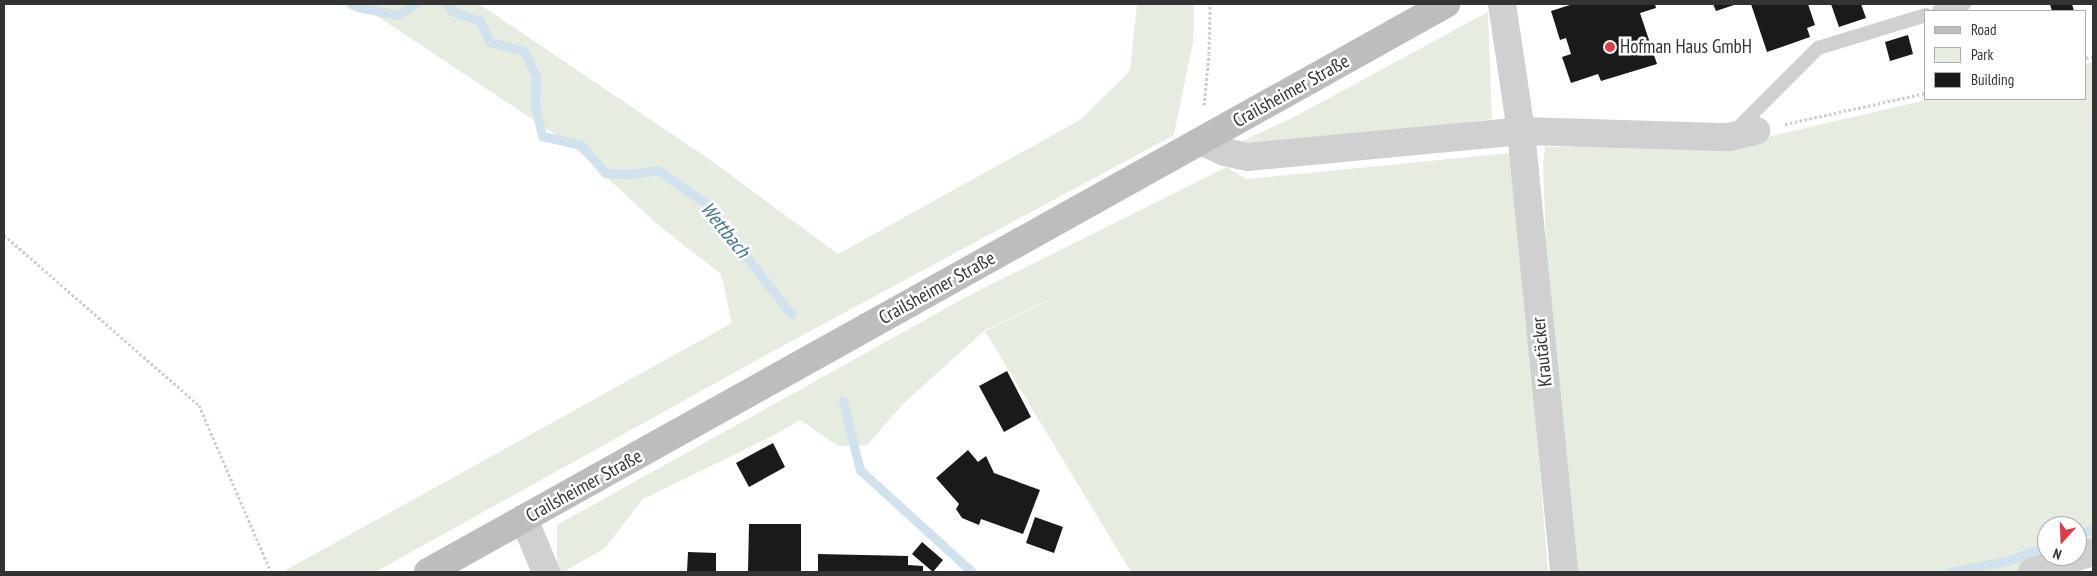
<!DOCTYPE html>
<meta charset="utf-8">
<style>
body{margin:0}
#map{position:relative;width:2097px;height:576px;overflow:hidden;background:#fff;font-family:"PT Sans Narrow",sans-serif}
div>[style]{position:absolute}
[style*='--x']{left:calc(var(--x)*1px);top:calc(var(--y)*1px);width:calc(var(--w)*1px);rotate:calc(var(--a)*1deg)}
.green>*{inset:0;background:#e6ecdf}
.stream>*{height:9px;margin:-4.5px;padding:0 4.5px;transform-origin:4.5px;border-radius:4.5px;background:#cfe2ee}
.building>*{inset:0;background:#1a1a1a}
.path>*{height:3px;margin-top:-1.5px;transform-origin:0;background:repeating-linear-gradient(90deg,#cdcdcd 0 2.5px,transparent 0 5px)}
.service>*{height:14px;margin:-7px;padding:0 7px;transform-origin:7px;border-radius:7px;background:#d0d0d0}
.minor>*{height:28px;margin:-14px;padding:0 14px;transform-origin:14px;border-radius:14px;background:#d0d0d0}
.secondary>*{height:28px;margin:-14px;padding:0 14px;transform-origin:14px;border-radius:14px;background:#bdbdbd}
.dots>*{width:14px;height:14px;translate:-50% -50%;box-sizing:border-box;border:2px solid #fff;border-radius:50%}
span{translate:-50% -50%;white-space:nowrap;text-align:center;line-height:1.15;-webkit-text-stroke:5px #fff;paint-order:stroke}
.poi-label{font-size:19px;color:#333}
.left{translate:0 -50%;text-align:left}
.street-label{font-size:19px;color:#333}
.water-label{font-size:20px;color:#3f7597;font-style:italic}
.frame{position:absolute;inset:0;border:5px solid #333;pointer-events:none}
.legend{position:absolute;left:1924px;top:10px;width:162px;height:90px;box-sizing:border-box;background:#fff;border:1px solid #adadad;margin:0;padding:6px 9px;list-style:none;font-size:15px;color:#333}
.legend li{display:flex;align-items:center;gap:10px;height:25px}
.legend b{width:25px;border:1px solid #adadad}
.north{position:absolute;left:2037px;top:516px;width:50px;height:50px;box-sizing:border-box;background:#fff;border:1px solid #adadad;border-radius:50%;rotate:200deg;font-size:14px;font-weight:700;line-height:20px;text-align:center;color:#333}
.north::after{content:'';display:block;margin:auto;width:18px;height:22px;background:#e63946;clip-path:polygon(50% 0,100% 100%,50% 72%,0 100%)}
</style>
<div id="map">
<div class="green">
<div style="clip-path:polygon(359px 4px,479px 4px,709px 159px,838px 254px,1080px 120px,1130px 71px,1137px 4px,1194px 4px,1193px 42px,1174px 135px,764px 356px,375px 572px,287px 572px,286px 570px,732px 323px,721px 274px,658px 225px,574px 147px)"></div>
<div style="clip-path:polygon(1488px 12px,1492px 119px,1341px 139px,1238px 143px,1294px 117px)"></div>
<div style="clip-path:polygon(2093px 62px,2093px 545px,2077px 552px,2077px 526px,2047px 526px,2047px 556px,2023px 572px,1576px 572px,1546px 242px,1543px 165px,1545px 147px,1741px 143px,1930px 99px,2086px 99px,2086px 64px)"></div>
<div style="clip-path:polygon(1510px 153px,1518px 200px,1548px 572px,1131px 572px,985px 331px,1118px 267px,985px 330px,904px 403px,867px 445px,838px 446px,800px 420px,775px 435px,643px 499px,605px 548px,563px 572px,557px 572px,557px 525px,970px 295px,1227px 167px,1246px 179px)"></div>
</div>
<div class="stream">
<div style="--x:351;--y:4;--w:8;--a:23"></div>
<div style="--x:358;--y:7;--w:41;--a:11.3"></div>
<div style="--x:398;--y:15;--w:20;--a:-33"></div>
<div style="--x:448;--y:4;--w:8;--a:60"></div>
<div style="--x:452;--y:11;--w:30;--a:20"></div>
<div style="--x:480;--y:21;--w:23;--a:65"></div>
<div style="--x:490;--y:42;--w:35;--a:15"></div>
<div style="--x:524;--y:51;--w:29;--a:65"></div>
<div style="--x:536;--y:77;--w:28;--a:92"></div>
<div style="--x:535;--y:105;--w:32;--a:77"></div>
<div style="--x:542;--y:136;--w:40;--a:13"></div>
<div style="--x:581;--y:145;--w:37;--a:49"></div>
<div style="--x:605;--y:173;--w:26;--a:2"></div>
<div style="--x:631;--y:174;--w:27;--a:-8"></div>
<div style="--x:658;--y:170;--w:56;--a:34.8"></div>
<div style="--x:704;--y:202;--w:142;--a:52.2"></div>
<div style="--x:843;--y:401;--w:71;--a:76.2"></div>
<div style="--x:860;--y:470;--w:151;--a:42.3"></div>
<div style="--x:2077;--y:535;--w:17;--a:-21"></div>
<div style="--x:1950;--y:572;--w:58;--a:-10.9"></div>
<div style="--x:2007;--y:561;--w:43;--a:-20.6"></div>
</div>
<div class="building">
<div style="clip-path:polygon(1573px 4px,1655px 4px,1656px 8px,1640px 13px,1657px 64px,1601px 81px,1598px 74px,1571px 83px,1562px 57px,1571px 54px,1566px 38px,1560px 40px,1551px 11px)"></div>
<div style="clip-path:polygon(1713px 4px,1737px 4px,1716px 11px)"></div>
<div style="clip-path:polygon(1751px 4px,1808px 4px,1815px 25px,1807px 28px,1810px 37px,1767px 52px)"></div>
<div style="clip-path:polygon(1831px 4px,1861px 4px,1866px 18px,1839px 27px)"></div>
<div style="clip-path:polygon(2050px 4px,2072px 4px,2074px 11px,2052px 11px)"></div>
<div style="clip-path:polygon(1908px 35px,1913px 54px,1890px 61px,1885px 42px)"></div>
<div style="clip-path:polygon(1007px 371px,1031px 417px,1004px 432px,979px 386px)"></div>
<div style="clip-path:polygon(773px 443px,785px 467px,749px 487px,736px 463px)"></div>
<div style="clip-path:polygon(968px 450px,978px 462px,986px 456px,994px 473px,1040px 490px,1023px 534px,981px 519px,979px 525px,962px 518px,956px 509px,959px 504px,936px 478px)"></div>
<div style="clip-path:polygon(1035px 517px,1063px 527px,1054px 553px,1026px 543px)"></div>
<div style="clip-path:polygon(749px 524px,801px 524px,801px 572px,748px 572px)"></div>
<div style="clip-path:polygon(922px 542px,943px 560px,933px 572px,912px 554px)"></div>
<div style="clip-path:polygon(688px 552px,716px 553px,716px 572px,687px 572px)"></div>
<div style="clip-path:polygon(818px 554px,908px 556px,908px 565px,923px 566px,923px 572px,818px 572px)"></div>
</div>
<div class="path">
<div style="--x:2086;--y:58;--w:7;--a:-16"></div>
<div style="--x:1204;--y:105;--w:51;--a:-84.4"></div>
<div style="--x:1209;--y:54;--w:50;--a:-88.9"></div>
<div style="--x:1785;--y:124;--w:144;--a:-12.4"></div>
<div style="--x:4;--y:235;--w:259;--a:41.1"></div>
<div style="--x:199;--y:405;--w:182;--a:66.7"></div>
</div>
<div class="service">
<div style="--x:1939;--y:11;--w:26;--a:-16"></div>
<div style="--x:1734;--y:132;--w:119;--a:-45"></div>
<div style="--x:1818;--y:48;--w:113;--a:-17"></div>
</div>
<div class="minor">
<div style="--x:1502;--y:4;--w:128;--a:81.5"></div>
<div style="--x:1521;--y:131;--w:443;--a:84.4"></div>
<div style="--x:1201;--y:141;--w:26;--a:25"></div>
<div style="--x:1225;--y:152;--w:23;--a:13"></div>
<div style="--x:1247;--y:157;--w:275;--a:-5.4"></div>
<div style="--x:1521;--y:131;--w:208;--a:1.7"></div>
<div style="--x:1729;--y:137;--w:28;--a:-13"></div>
<div style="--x:524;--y:519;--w:57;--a:67.5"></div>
<div style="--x:2032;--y:572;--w:64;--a:-18.2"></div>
</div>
<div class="secondary">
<div style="--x:428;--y:572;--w:1166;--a:-29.16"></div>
</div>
<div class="dots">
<div style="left:1610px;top:47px;background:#e63946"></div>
</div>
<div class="poi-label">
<span class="left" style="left:1620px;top:47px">Hofman Haus GmbH</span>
</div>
<div class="street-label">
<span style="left:1291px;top:91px;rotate:-29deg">Crailsheimer Straße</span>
<span style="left:937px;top:288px;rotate:-29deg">Crailsheimer Straße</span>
<span style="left:1542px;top:352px;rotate:-96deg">Krautäcker</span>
<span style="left:584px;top:486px;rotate:-29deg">Crailsheimer Straße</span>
</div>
<div class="water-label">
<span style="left:725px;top:230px;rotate:51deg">Wettbach</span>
</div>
<div class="frame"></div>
<ul class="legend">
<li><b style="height:6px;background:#bdbdbd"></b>Road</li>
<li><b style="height:14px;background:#e6ecdf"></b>Park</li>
<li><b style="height:14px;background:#1a1a1a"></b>Building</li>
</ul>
<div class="north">N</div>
</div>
